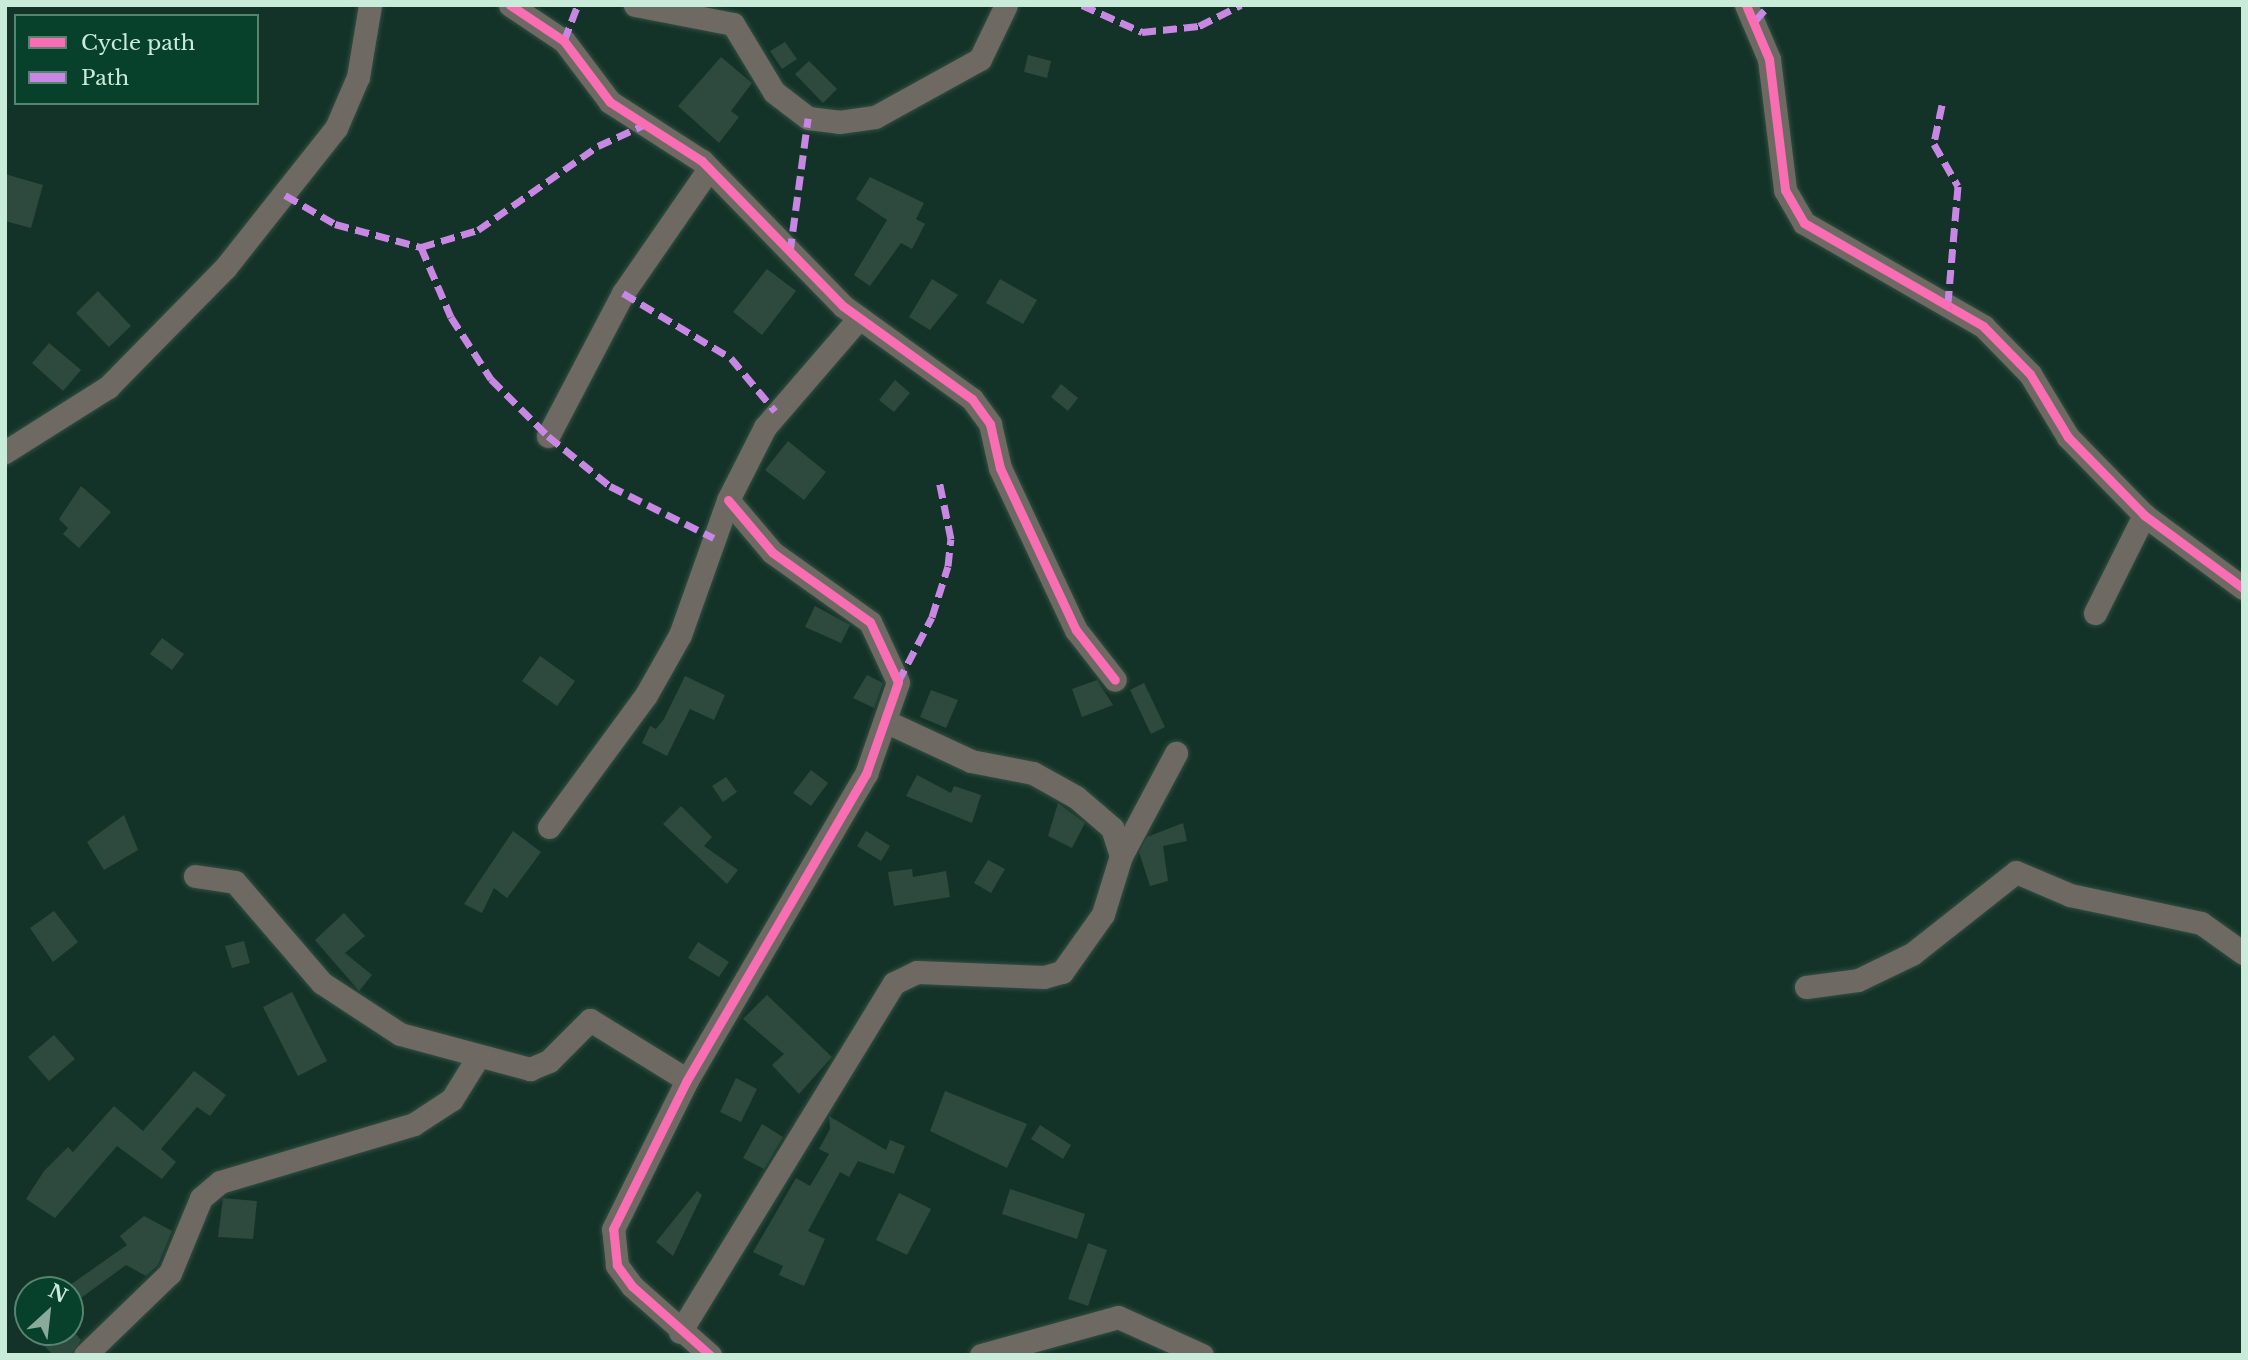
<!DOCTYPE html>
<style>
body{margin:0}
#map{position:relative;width:2248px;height:1360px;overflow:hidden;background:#143328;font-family:"Libre Baskerville",serif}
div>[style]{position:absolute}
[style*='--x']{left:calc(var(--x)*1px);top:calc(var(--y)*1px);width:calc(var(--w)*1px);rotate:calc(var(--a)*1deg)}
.building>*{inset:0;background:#2e4a3e}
.roads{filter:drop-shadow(0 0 2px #334e43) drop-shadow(0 0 2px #334e43)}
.minor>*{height:23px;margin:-11.5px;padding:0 11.5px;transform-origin:11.5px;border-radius:11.5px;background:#6e6a63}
.quiet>*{height:7px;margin-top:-3.5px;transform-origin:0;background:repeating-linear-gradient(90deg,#c787e3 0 14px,transparent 0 21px)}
.cycleway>*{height:9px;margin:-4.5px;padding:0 4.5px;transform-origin:4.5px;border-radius:4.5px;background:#f96db3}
span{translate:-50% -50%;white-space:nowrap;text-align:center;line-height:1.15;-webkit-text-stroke:5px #07402b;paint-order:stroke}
.frame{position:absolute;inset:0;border:7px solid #c9ebd9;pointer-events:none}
.legend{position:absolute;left:14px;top:14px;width:245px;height:91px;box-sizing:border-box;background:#07402b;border:2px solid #558471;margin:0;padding:9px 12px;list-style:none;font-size:21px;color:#c9ebd9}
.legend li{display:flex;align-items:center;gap:14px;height:35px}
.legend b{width:35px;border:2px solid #558471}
.north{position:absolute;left:14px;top:1276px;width:70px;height:70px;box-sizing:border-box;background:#07402b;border:2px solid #558471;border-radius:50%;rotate:27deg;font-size:19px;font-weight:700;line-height:28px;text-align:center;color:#c9ebd9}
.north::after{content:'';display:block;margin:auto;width:24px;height:32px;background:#8aab9b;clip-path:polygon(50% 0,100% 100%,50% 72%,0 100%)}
</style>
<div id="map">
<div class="building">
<div style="clip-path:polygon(785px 42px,797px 59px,782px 69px,770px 51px)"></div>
<div style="clip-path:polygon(1028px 55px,1051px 61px,1047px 78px,1024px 72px)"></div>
<div style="clip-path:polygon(721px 57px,752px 83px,731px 111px,739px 117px,719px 143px,678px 106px)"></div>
<div style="clip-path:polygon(809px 61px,837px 89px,823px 103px,795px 74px)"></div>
<div style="clip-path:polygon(5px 174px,43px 185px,31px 228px,5px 221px)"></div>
<div style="clip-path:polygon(870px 177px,924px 203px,916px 219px,925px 224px,912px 249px,901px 243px,870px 286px,854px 275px,887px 220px,856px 199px)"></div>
<div style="clip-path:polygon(767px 269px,796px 291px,762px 335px,733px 312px)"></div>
<div style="clip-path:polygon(932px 279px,958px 295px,930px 330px,909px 317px)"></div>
<div style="clip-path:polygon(1000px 279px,1037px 300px,1023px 324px,986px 303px)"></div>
<div style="clip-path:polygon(98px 291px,131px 326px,109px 347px,76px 313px)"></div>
<div style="clip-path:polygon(49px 343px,81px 370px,63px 391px,32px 363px)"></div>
<div style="clip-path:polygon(895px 380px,910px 393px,894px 412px,879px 400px)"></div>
<div style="clip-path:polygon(1061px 384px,1078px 398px,1068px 411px,1051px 397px)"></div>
<div style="clip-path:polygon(788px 441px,826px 472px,804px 500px,765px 470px)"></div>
<div style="clip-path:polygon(81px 486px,111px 512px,79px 548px,63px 534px,68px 528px,59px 519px)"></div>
<div style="clip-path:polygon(815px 606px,850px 625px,841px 643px,805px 627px)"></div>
<div style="clip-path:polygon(162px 638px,184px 654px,172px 670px,150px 654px)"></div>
<div style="clip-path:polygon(540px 656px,575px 681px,557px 706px,522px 681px)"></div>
<div style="clip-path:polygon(867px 675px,883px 683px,874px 708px,853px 698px)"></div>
<div style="clip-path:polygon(685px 676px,725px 695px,714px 720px,690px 709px,667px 756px,642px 743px,650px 726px,656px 729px,664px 719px)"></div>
<div style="clip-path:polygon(1097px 680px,1113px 705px,1082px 717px,1072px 689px)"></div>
<div style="clip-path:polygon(1144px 683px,1165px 727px,1151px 734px,1130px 690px)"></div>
<div style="clip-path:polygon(931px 690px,958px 700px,946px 728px,920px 717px)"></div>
<div style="clip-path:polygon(811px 770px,828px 783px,811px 806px,793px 793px)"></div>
<div style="clip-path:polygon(917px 775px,951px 793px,954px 786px,981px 795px,972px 823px,906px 796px)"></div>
<div style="clip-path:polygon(726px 777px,737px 792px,723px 802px,712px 786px)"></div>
<div style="clip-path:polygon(1058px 803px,1085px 823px,1072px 848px,1048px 836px)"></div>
<div style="clip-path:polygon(681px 806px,712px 837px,704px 846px,738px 870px,727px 884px,663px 824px)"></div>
<div style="clip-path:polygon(124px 815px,138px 850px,104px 870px,87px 842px)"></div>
<div style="clip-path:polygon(1183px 823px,1187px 841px,1163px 846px,1168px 881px,1150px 886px,1139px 852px,1147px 837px)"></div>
<div style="clip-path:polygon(513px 831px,541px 852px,507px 898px,494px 888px,482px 913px,464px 904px)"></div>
<div style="clip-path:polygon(866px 831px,890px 846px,881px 861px,857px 846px)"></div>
<div style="clip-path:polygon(988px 860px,1005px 869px,991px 893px,974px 883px)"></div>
<div style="clip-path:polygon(912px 869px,913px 877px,946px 871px,950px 897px,894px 906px,888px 872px)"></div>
<div style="clip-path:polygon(54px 911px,78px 942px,53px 962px,30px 928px)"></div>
<div style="clip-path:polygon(344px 913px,365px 936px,345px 953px,372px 975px,359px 991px,315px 940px)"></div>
<div style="clip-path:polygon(244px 941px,250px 963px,232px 968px,225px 946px)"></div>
<div style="clip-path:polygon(698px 942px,729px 962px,719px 977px,688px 958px)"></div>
<div style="clip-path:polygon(292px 992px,327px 1061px,298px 1076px,263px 1007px)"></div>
<div style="clip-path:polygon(767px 995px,832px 1057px,799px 1094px,772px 1065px,784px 1054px,743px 1019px)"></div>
<div style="clip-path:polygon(54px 1035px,75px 1059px,49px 1081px,28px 1057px)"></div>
<div style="clip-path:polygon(194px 1071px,226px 1095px,210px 1116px,197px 1107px,161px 1149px,176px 1162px,162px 1179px,117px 1146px,55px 1218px,26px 1199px,44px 1171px,68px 1147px,73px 1152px,114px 1106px,143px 1131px)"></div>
<div style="clip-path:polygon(736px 1078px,757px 1089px,741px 1122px,720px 1112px)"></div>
<div style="clip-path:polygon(945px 1091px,1027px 1124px,1007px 1168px,930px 1131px)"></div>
<div style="clip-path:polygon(829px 1116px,886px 1150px,890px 1140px,905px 1146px,894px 1174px,858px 1161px,849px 1177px,840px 1172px,808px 1231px,825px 1239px,804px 1286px,779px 1275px,783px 1266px,753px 1252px,796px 1178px,810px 1186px,829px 1154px,819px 1149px,830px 1129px)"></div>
<div style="clip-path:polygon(762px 1124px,783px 1137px,764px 1169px,743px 1158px)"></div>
<div style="clip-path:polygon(1040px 1125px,1071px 1145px,1063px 1159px,1031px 1139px)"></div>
<div style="clip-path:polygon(1010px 1189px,1085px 1214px,1077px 1239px,1002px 1214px)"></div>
<div style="clip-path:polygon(697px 1191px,702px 1195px,673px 1256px,656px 1242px)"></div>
<div style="clip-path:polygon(899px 1193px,931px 1209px,907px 1255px,876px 1240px)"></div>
<div style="clip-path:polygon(223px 1198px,257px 1201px,253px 1239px,218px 1237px)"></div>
<div style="clip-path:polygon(144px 1216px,172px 1231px,158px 1265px,146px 1276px,126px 1265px,70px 1306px,70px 1285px,127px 1245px,120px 1236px)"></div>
<div style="clip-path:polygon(1088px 1243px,1107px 1250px,1088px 1306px,1068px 1299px)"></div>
<div style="clip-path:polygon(31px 1332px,74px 1332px,81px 1340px,71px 1355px,53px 1355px)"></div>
</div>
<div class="roads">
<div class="minor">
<div style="--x:510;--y:5;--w:65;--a:33.7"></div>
<div style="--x:564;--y:41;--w:76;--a:53"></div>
<div style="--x:610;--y:102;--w:109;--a:32.7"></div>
<div style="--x:702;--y:161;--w:202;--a:45.8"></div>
<div style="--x:843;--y:306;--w:159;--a:35.8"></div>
<div style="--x:972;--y:399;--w:31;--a:54"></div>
<div style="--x:990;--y:424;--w:45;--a:77.2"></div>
<div style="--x:1000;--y:468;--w:179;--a:64.9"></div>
<div style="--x:1076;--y:630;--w:63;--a:52"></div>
<div style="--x:635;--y:5;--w:100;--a:11"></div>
<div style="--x:733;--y:24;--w:79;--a:58.9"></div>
<div style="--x:774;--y:92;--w:43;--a:37.4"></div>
<div style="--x:808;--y:118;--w:31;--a:7"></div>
<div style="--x:839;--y:122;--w:36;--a:-8"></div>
<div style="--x:875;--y:117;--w:120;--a:-28.9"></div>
<div style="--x:980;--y:59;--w:60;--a:-64.3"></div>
<div style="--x:1746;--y:5;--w:59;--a:66.9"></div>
<div style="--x:1769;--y:59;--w:132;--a:83"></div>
<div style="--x:1785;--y:190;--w:38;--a:60"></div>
<div style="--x:1804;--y:223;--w:207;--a:29.9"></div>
<div style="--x:1983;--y:326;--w:67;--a:45.6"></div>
<div style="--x:2030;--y:374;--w:74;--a:58.9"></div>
<div style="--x:2068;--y:437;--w:109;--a:45.7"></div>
<div style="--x:2144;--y:515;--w:123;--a:36.4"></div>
<div style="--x:548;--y:436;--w:161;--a:-62.3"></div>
<div style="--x:623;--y:293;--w:151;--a:-55.3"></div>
<div style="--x:5;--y:452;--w:122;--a:-32.3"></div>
<div style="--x:108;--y:387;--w:167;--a:-45.5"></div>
<div style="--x:225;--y:268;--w:179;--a:-51.6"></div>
<div style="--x:336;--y:128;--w:56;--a:-66.7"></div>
<div style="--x:358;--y:77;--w:73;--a:-80.5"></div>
<div style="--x:2095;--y:613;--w:110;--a:-63.4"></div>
<div style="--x:885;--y:721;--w:95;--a:24.9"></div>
<div style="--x:971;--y:761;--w:63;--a:11"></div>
<div style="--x:1033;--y:773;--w:49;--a:29.2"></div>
<div style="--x:1076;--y:797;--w:48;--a:40.7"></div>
<div style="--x:1112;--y:828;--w:29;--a:72"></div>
<div style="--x:549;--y:827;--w:164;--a:-53.7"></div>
<div style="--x:646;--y:695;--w:69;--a:-60.5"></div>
<div style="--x:680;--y:635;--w:143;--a:-70.4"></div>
<div style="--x:728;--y:500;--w:82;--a:-63.1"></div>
<div style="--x:765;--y:427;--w:144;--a:-49.2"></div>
<div style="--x:195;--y:876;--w:40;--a:8.5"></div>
<div style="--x:235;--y:882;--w:133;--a:49.3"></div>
<div style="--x:322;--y:983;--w:93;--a:33.2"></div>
<div style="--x:400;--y:1034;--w:135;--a:15.1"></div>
<div style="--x:530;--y:1069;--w:21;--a:-23"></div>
<div style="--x:549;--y:1061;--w:58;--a:-45"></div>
<div style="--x:590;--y:1020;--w:114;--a:31.7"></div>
<div style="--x:1806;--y:987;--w:52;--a:-7.7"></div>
<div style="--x:1858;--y:980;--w:60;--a:-25.7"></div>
<div style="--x:1912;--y:954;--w:132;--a:-38.3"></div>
<div style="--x:2016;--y:872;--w:59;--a:23.1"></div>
<div style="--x:2070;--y:895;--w:134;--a:12.1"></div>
<div style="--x:2201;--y:923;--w:52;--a:35.5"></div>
<div style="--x:680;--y:1332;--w:409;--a:-58.5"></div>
<div style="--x:894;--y:983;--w:25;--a:-26"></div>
<div style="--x:917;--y:972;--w:127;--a:2.3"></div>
<div style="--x:1044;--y:977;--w:19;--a:-16"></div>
<div style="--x:1062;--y:972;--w:71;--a:-54.7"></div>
<div style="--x:1103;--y:914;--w:61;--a:-72.8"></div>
<div style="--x:1121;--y:856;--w:117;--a:-61.9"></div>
<div style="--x:85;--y:1355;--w:118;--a:-44"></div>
<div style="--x:170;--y:1273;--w:81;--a:-67.5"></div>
<div style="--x:201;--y:1198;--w:25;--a:-40"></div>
<div style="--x:220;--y:1182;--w:202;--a:-16.6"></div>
<div style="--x:414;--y:1124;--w:45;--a:-33.3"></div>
<div style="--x:452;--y:1099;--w:49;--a:-58.2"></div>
<div style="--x:710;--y:1355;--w:104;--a:-138.5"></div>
<div style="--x:632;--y:1286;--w:26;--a:-126"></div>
<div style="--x:617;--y:1265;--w:36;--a:-96"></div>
<div style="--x:613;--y:1229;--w:166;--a:-63.6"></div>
<div style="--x:687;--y:1080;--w:355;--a:-59.7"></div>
<div style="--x:866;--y:774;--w:97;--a:-70.8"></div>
<div style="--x:898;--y:682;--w:66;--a:-115"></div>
<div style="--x:870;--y:622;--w:120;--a:-144.5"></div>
<div style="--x:772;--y:552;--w:68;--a:-130.2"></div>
<div style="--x:981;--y:1355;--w:142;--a:-15.5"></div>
<div style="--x:1118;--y:1317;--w:92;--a:24.3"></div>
</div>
</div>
<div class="quiet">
<div style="--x:1082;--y:5;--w:66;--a:24.2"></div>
<div style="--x:1142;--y:32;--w:57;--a:-6"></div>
<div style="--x:1199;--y:26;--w:47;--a:-26.6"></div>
<div style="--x:1755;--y:21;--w:21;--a:-49"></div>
<div style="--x:564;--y:41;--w:39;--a:-69"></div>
<div style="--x:1942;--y:105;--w:40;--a:102"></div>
<div style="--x:1934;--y:144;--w:48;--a:60.3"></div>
<div style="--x:1958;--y:186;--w:116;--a:94.9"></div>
<div style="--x:285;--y:195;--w:58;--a:30.1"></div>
<div style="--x:335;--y:224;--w:89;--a:15"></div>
<div style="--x:421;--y:247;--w:59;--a:-16.6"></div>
<div style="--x:478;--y:230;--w:146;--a:-35"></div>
<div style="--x:598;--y:146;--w:53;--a:-24.6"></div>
<div style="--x:421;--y:247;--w:76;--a:66.8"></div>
<div style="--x:451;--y:317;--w:74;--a:57.2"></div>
<div style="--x:491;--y:379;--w:81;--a:45"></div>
<div style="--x:548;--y:436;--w:80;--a:38.9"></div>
<div style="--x:610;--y:486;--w:116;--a:26.6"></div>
<div style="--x:790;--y:252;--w:135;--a:-82.3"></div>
<div style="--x:623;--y:293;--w:126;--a:31"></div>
<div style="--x:731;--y:358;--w:69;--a:50.3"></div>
<div style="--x:898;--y:682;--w:73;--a:-62.4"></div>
<div style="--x:932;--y:617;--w:53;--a:-72.6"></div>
<div style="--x:948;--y:566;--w:27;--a:-84"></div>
<div style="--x:951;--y:539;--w:60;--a:-101.5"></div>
</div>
<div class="cycleway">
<div style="--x:510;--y:5;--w:65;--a:33.7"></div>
<div style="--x:564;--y:41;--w:76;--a:53"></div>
<div style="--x:610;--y:102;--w:109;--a:32.7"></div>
<div style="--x:702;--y:161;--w:202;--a:45.8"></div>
<div style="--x:843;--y:306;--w:159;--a:35.8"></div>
<div style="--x:972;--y:399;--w:31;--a:54"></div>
<div style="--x:990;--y:424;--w:45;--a:77.2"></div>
<div style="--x:1000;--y:468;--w:179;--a:64.9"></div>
<div style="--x:1076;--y:630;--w:63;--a:52"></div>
<div style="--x:1746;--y:5;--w:59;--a:66.9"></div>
<div style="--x:1769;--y:59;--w:132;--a:83"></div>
<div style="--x:1785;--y:190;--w:38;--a:60"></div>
<div style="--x:1804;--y:223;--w:207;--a:29.9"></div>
<div style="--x:1983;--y:326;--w:67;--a:45.6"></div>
<div style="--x:2030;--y:374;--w:74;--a:58.9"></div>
<div style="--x:2068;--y:437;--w:109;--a:45.7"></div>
<div style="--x:2144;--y:515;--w:123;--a:36.4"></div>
<div style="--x:710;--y:1355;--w:104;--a:-138.5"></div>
<div style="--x:632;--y:1286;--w:26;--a:-126"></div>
<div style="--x:617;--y:1265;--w:36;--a:-96"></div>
<div style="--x:613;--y:1229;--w:166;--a:-63.6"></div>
<div style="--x:687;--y:1080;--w:355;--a:-59.7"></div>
<div style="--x:866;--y:774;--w:97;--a:-70.8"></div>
<div style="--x:898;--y:682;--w:66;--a:-115"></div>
<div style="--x:870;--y:622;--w:120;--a:-144.5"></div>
<div style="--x:772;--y:552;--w:68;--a:-130.2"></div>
</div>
<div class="frame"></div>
<ul class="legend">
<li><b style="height:9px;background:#f96db3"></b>Cycle path</li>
<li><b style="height:9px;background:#c787e3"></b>Path</li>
</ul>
<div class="north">N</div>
</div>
